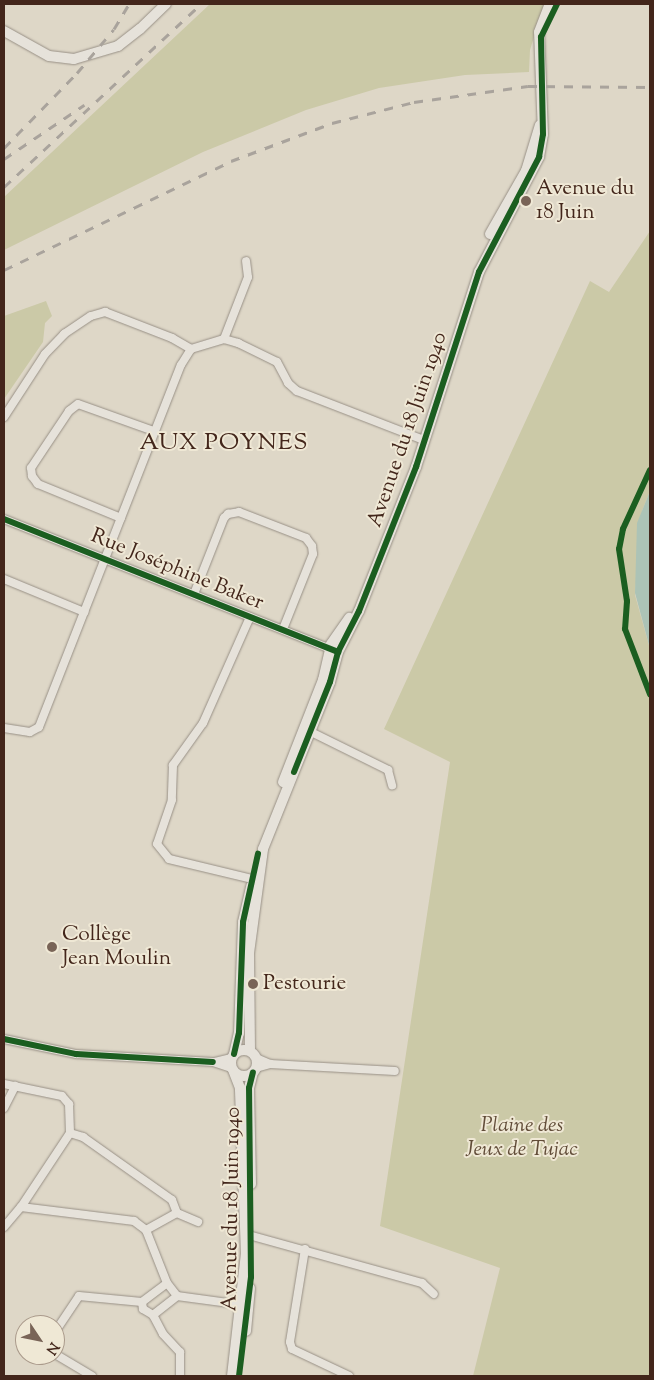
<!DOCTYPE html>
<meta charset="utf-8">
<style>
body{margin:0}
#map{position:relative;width:654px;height:1380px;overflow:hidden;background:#ded7c7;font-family:"Sorts Mill Goudy",serif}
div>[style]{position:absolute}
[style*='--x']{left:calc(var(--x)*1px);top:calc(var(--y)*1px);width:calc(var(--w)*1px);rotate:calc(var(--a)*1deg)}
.green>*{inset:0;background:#cbc9a7}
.water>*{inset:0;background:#acc3b6}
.roads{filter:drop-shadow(0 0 1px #989086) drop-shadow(0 0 1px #989086)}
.minor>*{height:8px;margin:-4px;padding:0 4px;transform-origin:4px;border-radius:4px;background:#e6e2da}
.tertiary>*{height:10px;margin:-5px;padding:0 5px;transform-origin:5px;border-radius:5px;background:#e6e2da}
.tertiary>.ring{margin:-5px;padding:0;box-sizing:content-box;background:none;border:10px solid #e6e2da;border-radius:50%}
.rail>*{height:3px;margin-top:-1.5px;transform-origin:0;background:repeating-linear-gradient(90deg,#a9a39c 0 9px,transparent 0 18px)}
.cycleway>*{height:6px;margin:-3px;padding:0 3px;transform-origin:3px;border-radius:3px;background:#1b5e20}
.dots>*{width:14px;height:14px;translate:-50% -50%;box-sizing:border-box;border:2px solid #efe8d5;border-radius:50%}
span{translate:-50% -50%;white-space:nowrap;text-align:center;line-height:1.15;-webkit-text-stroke:4px #efe8d5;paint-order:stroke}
.poi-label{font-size:21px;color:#43261b}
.left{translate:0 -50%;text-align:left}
.street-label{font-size:21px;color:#43261b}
.park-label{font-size:21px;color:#614c38;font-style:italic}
.quarter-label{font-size:24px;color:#43261b;letter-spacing:1px}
.frame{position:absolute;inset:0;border:5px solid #43261b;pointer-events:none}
.north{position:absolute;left:15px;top:1315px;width:50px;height:50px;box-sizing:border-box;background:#efe8d5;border:1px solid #aa9a8b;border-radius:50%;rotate:124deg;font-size:14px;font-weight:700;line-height:20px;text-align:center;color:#43261b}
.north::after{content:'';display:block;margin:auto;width:18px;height:22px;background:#796457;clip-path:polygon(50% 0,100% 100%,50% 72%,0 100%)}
</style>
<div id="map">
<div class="green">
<div style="clip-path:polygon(210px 4px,544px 4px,530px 50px,529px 72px,465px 75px,379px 88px,306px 110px,203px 152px,4px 250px,4px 197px)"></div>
<div style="clip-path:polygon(650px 231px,650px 491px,642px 511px,635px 595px,650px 649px,650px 1376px,473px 1376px,500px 1268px,380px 1226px,450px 762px,384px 729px,590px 281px,609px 292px)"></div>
<div style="clip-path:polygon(46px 301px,52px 316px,45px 323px,43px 342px,4px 399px,4px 316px)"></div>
</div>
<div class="water">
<div style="clip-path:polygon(650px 491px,650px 649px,635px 593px,637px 523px)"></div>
</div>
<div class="roads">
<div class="minor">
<div style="--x:224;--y:339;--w:66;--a:-68.8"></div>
<div style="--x:248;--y:277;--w:16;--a:-97"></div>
<div style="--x:4;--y:417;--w:75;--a:-56.9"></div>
<div style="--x:45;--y:354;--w:28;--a:-46"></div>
<div style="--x:64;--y:334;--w:32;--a:-34"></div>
<div style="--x:91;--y:316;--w:15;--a:-16"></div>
<div style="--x:105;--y:312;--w:72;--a:21.2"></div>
<div style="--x:172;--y:338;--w:22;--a:30"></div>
<div style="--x:191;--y:349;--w:34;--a:-17"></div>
<div style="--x:224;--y:339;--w:15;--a:16"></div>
<div style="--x:238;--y:343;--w:43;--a:26"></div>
<div style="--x:277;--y:362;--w:24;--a:62"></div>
<div style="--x:288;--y:383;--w:12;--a:42"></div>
<div style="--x:297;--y:391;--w:136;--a:21.1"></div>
<div style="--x:121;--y:518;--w:90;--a:-157.7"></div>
<div style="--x:38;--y:484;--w:10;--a:-127"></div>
<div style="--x:32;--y:476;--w:8;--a:-97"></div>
<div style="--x:31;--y:468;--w:69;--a:-56.3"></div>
<div style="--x:69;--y:411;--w:11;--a:-38"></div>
<div style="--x:78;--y:404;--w:81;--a:19.6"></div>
<div style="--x:4;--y:519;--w:355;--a:21.7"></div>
<div style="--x:4;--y:579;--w:87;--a:22.4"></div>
<div style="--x:194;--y:594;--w:82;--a:-68.5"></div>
<div style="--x:224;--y:518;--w:6;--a:-45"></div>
<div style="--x:228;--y:514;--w:11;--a:-10"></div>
<div style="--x:239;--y:512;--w:72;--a:21.2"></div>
<div style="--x:306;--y:538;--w:10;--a:53"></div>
<div style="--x:312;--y:546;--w:8;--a:83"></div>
<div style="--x:313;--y:554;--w:81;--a:111.8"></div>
<div style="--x:250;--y:617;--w:116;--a:113.9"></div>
<div style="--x:203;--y:723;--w:52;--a:125.5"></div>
<div style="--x:173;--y:765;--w:35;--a:92"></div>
<div style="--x:172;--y:800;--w:46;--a:108.8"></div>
<div style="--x:157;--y:844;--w:19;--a:51"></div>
<div style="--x:169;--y:859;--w:85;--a:13.5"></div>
<div style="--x:4;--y:728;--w:26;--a:9"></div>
<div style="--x:30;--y:732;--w:10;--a:-29"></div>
<div style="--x:39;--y:727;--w:389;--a:-68.6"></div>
<div style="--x:181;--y:365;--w:19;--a:-58"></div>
<div style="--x:305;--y:729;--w:93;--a:26.3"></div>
<div style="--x:388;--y:770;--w:16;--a:75"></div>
<div style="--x:4;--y:1039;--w:74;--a:11.8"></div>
<div style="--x:76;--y:1054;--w:137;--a:3.3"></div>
<div style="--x:213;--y:1062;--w:19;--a:18"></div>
<div style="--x:256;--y:1058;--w:15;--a:23"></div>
<div style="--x:215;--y:1062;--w:16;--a:-14"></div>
<div style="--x:256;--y:1068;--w:15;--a:-16"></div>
<div style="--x:270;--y:1064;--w:125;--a:3.2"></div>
<div style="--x:4;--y:1084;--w:59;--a:11.7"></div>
<div style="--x:62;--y:1096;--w:11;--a:49"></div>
<div style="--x:69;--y:1104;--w:29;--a:88"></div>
<div style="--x:70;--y:1133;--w:89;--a:123.5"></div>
<div style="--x:4;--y:1108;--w:25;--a:-63"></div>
<div style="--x:70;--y:1133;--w:14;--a:17"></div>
<div style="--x:83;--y:1137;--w:109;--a:35.3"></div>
<div style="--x:172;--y:1200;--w:14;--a:69"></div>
<div style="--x:177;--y:1213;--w:23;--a:23"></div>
<div style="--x:4;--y:1227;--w:26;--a:-50"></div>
<div style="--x:21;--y:1207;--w:114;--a:7.1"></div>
<div style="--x:134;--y:1221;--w:15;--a:37"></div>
<div style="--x:146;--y:1230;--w:57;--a:68.4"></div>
<div style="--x:167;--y:1283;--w:16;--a:52"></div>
<div style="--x:146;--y:1230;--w:35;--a:-29"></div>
<div style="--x:245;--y:1234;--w:184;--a:15.5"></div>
<div style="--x:422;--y:1283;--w:16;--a:43"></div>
<div style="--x:305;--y:1249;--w:94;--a:99.2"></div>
<div style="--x:290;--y:1342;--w:7;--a:74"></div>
<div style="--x:292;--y:1349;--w:63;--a:25.3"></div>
<div style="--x:177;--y:1296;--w:68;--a:7.7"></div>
<div style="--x:142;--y:1302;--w:7;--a:82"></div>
<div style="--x:143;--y:1309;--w:12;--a:31"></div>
<div style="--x:153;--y:1315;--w:31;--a:-38"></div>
<div style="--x:142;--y:1302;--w:31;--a:-37"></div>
<div style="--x:153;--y:1315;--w:21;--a:62"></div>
<div style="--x:163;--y:1334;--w:25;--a:47"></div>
<div style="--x:180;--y:1352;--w:24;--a:90"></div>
<div style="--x:55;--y:1332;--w:43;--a:-56.3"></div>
<div style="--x:79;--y:1296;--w:63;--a:5.4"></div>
<div style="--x:55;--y:1354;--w:43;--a:30.7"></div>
</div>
<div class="tertiary">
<div style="--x:4;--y:31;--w:51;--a:29.1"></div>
<div style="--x:49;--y:56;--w:25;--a:7"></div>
<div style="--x:74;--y:59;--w:46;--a:-16.5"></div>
<div style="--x:118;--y:46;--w:28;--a:-38"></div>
<div style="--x:140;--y:29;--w:36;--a:-44"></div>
<div style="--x:490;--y:234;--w:73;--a:-60.3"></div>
<div style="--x:526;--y:171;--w:48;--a:-73.1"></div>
<div style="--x:283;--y:782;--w:110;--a:-68.6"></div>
<div style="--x:323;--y:680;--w:37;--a:-77"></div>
<div style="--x:331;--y:644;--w:32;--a:-55"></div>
<div class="ring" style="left:231px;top:1050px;width:16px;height:16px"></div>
<div style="--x:250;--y:1051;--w:98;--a:-90.6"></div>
<div style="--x:249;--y:953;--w:105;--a:-82.3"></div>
<div style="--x:263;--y:849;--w:180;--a:-68.1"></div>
<div style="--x:330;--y:682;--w:31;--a:-75"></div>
<div style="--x:338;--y:652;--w:46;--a:-62.9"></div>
<div style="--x:359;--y:611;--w:155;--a:-68.4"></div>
<div style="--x:416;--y:467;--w:205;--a:-72.1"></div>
<div style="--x:479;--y:272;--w:130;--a:-62.4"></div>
<div style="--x:539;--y:157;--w:23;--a:-80"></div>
<div style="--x:543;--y:134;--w:102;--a:-92.2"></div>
<div style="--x:539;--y:32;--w:30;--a:-69"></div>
<div style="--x:234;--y:1054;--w:22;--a:-77"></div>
<div style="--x:239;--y:1033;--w:111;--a:-87.9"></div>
<div style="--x:243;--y:922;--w:37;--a:-77"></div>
<div style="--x:251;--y:1184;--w:96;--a:-91.2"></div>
<div style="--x:249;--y:1088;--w:16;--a:-76"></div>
<div style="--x:246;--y:1331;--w:43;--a:-84.7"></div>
<div style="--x:232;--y:1376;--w:123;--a:-83.5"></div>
<div style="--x:246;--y:1254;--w:166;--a:-92.1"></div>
<div style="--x:240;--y:1088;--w:17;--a:-111"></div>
</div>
</div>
<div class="rail">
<div style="--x:4;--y:148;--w:105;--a:-45.8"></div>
<div style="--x:77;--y:73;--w:57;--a:-49.9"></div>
<div style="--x:114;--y:29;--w:29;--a:-59"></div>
<div style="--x:4;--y:159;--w:97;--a:-34"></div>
<div style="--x:4;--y:187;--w:269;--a:-42.9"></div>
<div style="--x:4;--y:270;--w:252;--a:-25.6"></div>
<div style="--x:231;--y:161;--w:108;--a:-20.6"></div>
<div style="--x:332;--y:123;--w:85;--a:-14.4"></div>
<div style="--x:414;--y:102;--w:115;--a:-8"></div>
<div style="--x:528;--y:86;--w:122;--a:0.5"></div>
</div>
<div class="cycleway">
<div style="--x:650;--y:470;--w:65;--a:114.6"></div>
<div style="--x:623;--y:529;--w:20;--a:101"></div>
<div style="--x:619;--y:549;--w:53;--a:81.3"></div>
<div style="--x:627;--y:601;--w:28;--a:94"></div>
<div style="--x:625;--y:629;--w:70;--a:69"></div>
<div style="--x:4;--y:519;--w:360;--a:21.7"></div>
<div style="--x:294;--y:772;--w:97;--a:-68.2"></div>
<div style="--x:330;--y:682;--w:31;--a:-75"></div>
<div style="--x:338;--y:652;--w:46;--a:-62.9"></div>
<div style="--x:359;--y:611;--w:155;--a:-68.4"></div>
<div style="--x:416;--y:467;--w:205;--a:-72.1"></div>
<div style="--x:479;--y:272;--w:130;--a:-62.4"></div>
<div style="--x:539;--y:157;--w:23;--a:-80"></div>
<div style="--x:543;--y:134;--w:97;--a:-91.2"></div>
<div style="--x:541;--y:37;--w:37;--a:-64"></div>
<div style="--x:4;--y:1039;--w:74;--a:11.8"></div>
<div style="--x:76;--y:1054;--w:137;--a:3.3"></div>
<div style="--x:234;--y:1054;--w:22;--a:-77"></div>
<div style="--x:239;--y:1033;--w:111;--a:-87.9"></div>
<div style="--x:243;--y:922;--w:70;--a:-77.6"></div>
<div style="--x:239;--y:1376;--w:100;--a:-83.1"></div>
<div style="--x:251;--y:1277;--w:189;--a:-90.6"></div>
<div style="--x:249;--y:1088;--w:16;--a:-76"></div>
</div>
<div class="dots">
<div style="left:526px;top:201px;background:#796457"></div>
<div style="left:52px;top:947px;background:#796457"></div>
<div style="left:253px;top:984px;background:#796457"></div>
</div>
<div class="poi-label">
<span class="left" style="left:536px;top:201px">Avenue du<br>18 Juin</span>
<span class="left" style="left:62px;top:947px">Collège<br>Jean Moulin</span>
<span class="left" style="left:263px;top:984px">Pestourie</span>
</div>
<div class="street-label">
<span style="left:408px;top:430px;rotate:-71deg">Avenue du 18 Juin 1940</span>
<span style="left:177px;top:570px;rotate:22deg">Rue Joséphine Baker</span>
<span style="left:232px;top:1209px;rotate:-89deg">Avenue du 18 Juin 1940</span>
</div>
<div class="park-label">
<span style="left:522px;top:1138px">Plaine des<br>Jeux de Tujac</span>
</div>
<div class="quarter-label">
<span style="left:224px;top:444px">AUX POYNES</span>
</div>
<div class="frame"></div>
<div class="north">N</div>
</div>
